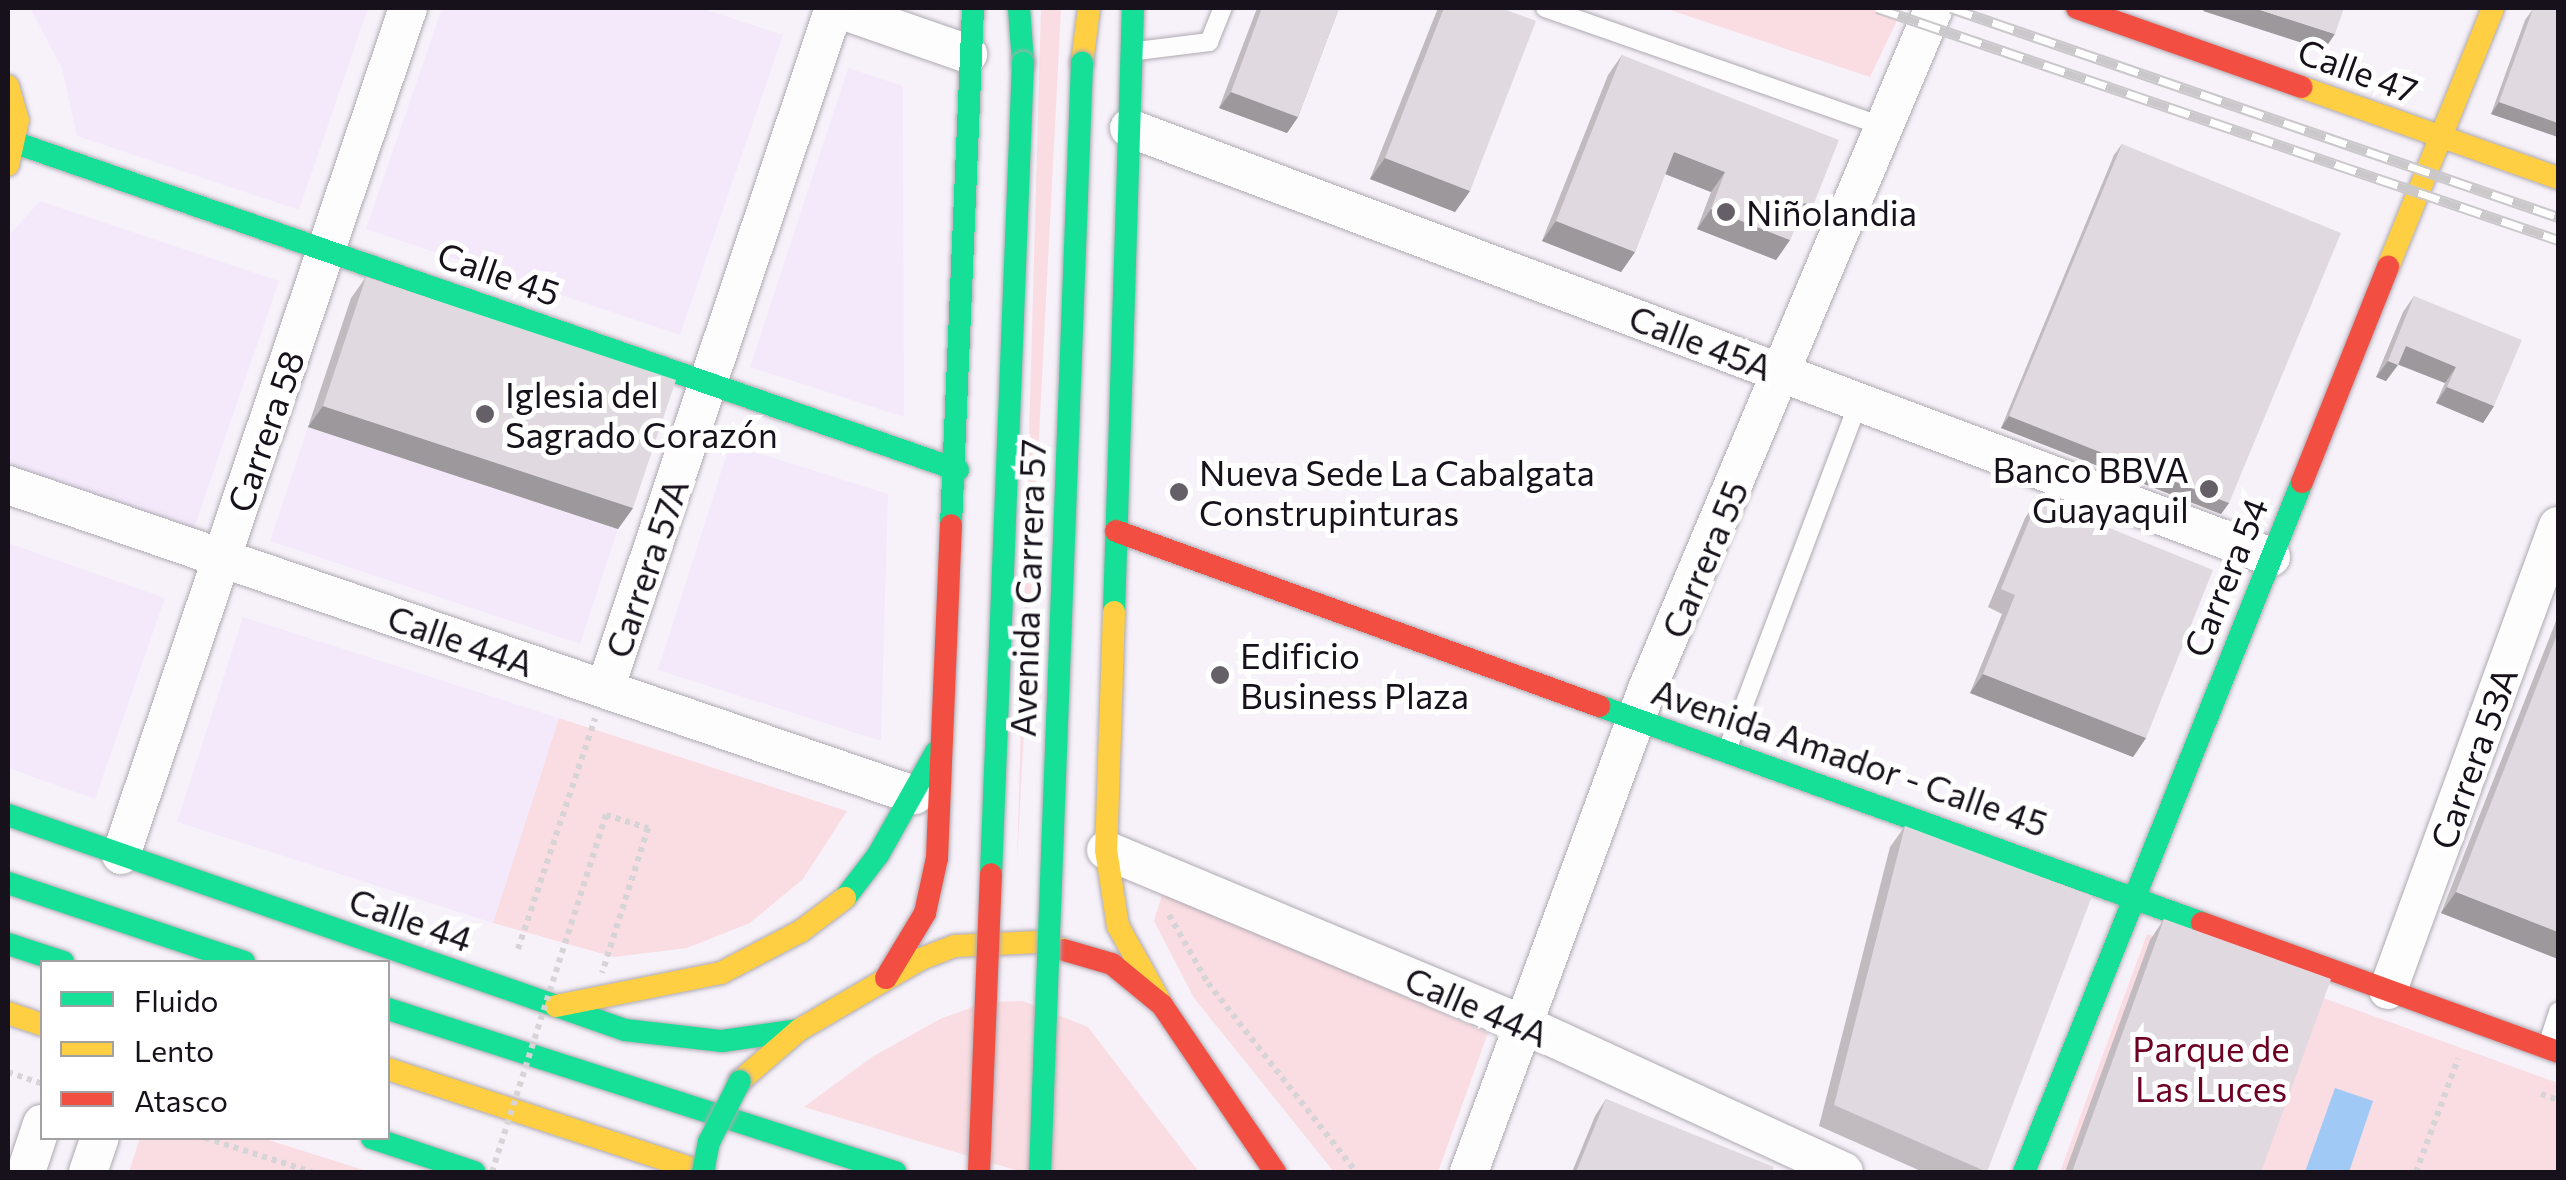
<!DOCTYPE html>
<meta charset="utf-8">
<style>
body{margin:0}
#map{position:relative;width:2566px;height:1180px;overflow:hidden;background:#f7f2fa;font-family:Commissioner,sans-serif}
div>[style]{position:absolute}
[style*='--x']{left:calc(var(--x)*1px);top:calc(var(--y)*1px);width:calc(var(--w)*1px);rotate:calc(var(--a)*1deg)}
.built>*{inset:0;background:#f3e9fb}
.green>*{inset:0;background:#f9dde2}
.water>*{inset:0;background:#a0c9f6}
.path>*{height:6px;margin-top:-3px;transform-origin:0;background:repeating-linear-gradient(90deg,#d6d4d6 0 5px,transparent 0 10px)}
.roads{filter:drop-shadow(0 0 2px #aea9b1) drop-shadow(0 0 2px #aea9b1)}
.lane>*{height:18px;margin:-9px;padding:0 9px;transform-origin:9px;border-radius:9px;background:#fefdfe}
.street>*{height:38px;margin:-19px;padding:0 19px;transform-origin:19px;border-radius:19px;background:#fefdfe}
.fast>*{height:22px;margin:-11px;padding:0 11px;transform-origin:11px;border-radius:11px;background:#16e098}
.slow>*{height:22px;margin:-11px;padding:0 11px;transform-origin:11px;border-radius:11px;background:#ffcf43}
.jam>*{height:22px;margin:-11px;padding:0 11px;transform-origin:11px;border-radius:11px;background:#f24e42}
.rail>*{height:11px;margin-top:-5.5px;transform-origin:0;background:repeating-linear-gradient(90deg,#fff 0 22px,#cac8ca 0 44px);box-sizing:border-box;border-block:2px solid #cac8ca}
.path-bridge>*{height:6px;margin-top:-3px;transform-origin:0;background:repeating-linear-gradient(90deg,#d6d4d6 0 5px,transparent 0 10px)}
.bridges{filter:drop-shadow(0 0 2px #aea9b1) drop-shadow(0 0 2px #aea9b1)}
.fast-bridge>*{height:22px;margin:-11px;padding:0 11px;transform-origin:11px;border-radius:11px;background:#16e098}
.jam-bridge>*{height:22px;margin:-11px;padding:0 11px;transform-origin:11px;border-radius:11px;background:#f24e42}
.wall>*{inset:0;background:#c1bbc0}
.shaded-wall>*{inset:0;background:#9d989c}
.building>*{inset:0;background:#e0d9df}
.dots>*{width:28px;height:28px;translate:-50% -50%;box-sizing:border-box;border:5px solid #fff;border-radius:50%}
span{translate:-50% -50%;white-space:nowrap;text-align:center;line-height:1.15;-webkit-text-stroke:10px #fff;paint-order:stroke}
.street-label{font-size:35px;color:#16111a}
.poi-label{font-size:35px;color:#16111a}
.left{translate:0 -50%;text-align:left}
.right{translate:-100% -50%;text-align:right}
.park-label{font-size:35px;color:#6d0023}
.frame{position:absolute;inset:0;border:10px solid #16111a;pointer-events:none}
.legend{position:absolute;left:40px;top:960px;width:350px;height:180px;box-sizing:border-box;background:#fff;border:2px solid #a2a0a3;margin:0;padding:12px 18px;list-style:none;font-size:30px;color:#16111a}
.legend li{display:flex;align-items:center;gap:20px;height:50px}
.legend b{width:50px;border:2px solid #a2a0a3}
</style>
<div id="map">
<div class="built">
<div style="clip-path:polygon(30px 8px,368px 8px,299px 210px,77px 136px,62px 68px)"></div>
<div style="clip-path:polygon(442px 8px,701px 8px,783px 35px,680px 335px,366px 229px)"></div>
<div style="clip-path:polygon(848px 68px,903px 86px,904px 417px,750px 367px)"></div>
<div style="clip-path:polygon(40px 201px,279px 281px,192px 534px,8px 472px,8px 236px)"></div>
<div style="clip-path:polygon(308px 427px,618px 529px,580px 644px,270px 541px)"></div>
<div style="clip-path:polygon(730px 444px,888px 494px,881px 741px,658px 670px)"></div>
<div style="clip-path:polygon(8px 543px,165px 598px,95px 799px,8px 768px)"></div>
<div style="clip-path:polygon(243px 617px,559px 718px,493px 923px,177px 822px)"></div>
</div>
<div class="green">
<div style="clip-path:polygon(1041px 8px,1061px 8px,1017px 865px)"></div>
<div style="clip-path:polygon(1664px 8px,1903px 8px,1870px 77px)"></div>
<div style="clip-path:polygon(559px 718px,847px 811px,803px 879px,750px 923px,687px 948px,614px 957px,493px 923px)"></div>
<div style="clip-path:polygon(1163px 891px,1488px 1033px,1438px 1172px,1334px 1172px,1194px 998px,1154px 921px)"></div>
<div style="clip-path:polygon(2147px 934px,2558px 1083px,2558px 1172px,2060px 1172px)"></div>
<div style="clip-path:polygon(1023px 1001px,1088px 1027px,1199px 1172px,1022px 1172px,804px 1107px,872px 1057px,940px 1019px,987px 1002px)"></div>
<div style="clip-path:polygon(140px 1138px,262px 1138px,370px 1172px,129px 1172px)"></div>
</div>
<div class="water">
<div style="clip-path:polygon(2335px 1088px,2373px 1101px,2349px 1172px,2305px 1172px)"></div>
</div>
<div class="path">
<div style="--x:1169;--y:915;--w:78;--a:60.2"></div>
<div style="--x:1208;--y:983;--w:240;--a:51.9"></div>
<div style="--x:518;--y:949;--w:243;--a:-71.5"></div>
<div style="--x:8;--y:1072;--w:36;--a:19"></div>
<div style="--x:2541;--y:1094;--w:18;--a:19"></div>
<div style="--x:205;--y:1138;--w:112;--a:17.6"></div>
<div style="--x:2416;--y:1172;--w:121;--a:-69.6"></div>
</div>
<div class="roads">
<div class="lane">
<div style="--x:1545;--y:8;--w:359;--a:19.3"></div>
<div style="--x:1137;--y:51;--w:73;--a:-7.1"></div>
<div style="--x:1209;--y:42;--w:37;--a:-68"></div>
<div style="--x:1729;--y:745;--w:368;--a:-69.3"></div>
<div style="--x:2548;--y:1043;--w:33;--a:-72"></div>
</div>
<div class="street">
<div style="--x:836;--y:8;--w:140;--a:19.2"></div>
<div style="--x:1129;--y:128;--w:1220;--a:20.59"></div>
<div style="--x:8;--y:485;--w:958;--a:18.89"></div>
<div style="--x:605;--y:689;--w:718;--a:-71.41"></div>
<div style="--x:1106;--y:850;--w:454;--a:22.7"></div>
<div style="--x:1525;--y:1025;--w:351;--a:24.7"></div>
<div style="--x:121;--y:855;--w:894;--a:-71.28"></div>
<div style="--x:2388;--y:990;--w:494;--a:-69.9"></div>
<div style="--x:26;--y:1172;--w:51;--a:-71.6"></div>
<div style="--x:88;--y:1172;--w:36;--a:-71"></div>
<div style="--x:1469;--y:1172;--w:515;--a:-69.77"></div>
<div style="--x:1647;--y:689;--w:739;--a:-67.15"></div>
</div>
<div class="fast">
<div style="--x:1019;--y:8;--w:55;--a:85.8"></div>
<div style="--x:16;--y:143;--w:997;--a:19.14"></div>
<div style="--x:951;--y:525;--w:517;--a:-87.56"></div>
<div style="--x:1114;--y:612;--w:604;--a:-88.2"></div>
<div style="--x:1599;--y:706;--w:641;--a:19.79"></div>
<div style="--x:8;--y:815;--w:653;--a:19.21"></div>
<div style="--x:625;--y:1030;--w:98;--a:6.5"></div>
<div style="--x:722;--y:1041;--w:78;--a:-8.1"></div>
<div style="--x:8;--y:883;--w:249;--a:18.5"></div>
<div style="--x:845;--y:898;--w:54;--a:-52.5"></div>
<div style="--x:878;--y:855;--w:118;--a:-60.6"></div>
<div style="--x:8;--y:944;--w:58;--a:18.1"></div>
<div style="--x:388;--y:1009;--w:533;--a:17.82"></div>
<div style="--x:372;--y:1138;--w:108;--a:18.4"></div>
<div style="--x:2024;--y:1172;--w:744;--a:-68.06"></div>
</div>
<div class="slow">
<div style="--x:1082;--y:63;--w:55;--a:-82.7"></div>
<div style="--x:8;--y:86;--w:35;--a:74"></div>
<div style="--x:18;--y:120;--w:46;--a:102.5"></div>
<div style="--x:2301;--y:87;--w:273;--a:19.5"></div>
<div style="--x:2388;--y:267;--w:279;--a:-67.9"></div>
<div style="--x:1114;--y:612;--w:238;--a:91.9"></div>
<div style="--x:1106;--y:850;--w:77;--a:81"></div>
<div style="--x:1118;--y:926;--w:90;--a:60.9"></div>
<div style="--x:556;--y:1006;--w:168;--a:-11.3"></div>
<div style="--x:721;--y:973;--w:90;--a:-27.7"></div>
<div style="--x:801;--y:931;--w:55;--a:-36.9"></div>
<div style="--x:8;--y:1013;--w:36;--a:19"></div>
<div style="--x:388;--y:1069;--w:331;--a:18.1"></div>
<div style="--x:740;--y:1081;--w:78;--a:-40.8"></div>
<div style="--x:799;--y:1030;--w:141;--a:-30.2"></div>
<div style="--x:921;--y:959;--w:36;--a:-21"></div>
<div style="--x:955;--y:946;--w:83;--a:-2.8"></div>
<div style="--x:1038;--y:942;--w:27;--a:17"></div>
</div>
<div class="jam">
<div style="--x:2077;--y:8;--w:238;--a:19.4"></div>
<div style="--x:2302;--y:482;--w:232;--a:-68.2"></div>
<div style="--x:1116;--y:531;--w:514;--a:19.92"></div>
<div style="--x:2202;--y:923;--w:379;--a:19.9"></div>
<div style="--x:1064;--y:950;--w:50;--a:16.3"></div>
<div style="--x:1112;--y:964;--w:65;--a:39.4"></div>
<div style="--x:1162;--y:1005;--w:202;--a:55.9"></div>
<div style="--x:886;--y:978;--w:76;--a:-59"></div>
<div style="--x:925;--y:913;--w:56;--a:-77.7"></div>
<div style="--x:937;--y:858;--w:333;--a:-87.6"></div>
</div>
</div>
<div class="rail">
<div style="--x:1877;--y:8;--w:719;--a:18.81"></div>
<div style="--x:1951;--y:8;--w:642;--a:19"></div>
</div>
<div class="path-bridge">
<div style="--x:492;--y:1172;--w:375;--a:-72.3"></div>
<div style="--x:606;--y:815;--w:44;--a:17.2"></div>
<div style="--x:648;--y:828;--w:152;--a:107.6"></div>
</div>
<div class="bridges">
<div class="fast-bridge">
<div style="--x:991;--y:874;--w:812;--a:-87.74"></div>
<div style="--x:703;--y:1172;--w:31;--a:-79"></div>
<div style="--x:709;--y:1142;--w:68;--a:-63.1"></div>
<div style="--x:1040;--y:1172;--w:1110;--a:-87.83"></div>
</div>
<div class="jam-bridge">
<div style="--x:979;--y:1172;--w:298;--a:-87.7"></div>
</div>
</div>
<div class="wall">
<div style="clip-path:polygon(1257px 8px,1339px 8px,1298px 117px,1287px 133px,1219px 108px)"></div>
<div style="clip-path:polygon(1438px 8px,1501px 8px,1470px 191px,1455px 212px,1370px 179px)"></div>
<div style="clip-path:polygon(2533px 9px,2558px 137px,2491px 114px,2525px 20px)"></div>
<div style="clip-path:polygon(1622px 55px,1813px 206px,1799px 226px,1796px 225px,1790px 240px,1776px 260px,1697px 229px,1711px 192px,1665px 174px,1635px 252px,1621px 272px,1542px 241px,1608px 75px)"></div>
<div style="clip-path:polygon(2122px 144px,2229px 503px,2221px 514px,2001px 428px,2114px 155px)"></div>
<div style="clip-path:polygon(366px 277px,633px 508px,618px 529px,308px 427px,351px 298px)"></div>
<div style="clip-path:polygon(2414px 296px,2494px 406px,2483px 423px,2436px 403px,2445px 383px,2398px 364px,2386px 381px,2376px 377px,2403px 312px)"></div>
<div style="clip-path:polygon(2038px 499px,2146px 738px,2133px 757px,1970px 693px,2002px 614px,1988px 607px,2025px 518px)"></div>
<div style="clip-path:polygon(2558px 616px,2558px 959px,2441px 913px)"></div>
<div style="clip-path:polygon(1905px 826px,1987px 1172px,1923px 1172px,1819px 1126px,1890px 847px)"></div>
<div style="clip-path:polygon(2164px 919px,2261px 1172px,2065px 1172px,2150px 940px)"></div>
<div style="clip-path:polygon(1606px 1099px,1772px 1172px,1572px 1172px,1595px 1116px)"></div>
</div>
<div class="shaded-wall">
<div style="clip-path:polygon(2205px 8px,2254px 8px,2335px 34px,2324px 50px,2203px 11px)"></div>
<div style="clip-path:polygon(1231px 92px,1298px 117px,1287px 133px,1219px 108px)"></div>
<div style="clip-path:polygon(2499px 102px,2558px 123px,2558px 137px,2491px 114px)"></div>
<div style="clip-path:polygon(1674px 152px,1725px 172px,1711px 192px,1660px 172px)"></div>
<div style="clip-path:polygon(1385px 158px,1470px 191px,1455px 212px,1370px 179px)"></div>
<div style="clip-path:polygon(1804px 203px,1813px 206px,1799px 226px,1790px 223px)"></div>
<div style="clip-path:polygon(1711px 209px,1790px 240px,1776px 260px,1697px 229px)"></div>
<div style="clip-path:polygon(1556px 221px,1635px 252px,1621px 272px,1542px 241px)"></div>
<div style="clip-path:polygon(2406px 346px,2456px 367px,2445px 383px,2394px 363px)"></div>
<div style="clip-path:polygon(2388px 361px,2398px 365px,2386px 381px,2376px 377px)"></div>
<div style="clip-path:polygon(2447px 387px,2494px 406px,2483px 423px,2436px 403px)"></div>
<div style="clip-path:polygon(323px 406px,633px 508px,618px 529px,308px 427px)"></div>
<div style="clip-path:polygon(2009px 416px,2229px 503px,2221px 514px,2001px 428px)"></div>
<div style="clip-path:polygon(1983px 674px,2146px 738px,2133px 757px,1970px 693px)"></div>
<div style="clip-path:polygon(2456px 892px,2558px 932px,2558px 959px,2441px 913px)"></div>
</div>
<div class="building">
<div style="clip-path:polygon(1262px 8px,1339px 8px,1298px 117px,1231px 92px)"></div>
<div style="clip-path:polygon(1444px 8px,1501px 8px,1536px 21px,1470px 191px,1385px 158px)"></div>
<div style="clip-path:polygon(2254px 8px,2344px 8px,2335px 34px)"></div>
<div style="clip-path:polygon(2536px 8px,2558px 8px,2558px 123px,2499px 102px,2533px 9px)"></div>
<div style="clip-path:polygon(1622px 55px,1839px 140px,1813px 206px,1804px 203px,1790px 240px,1711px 209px,1725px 172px,1674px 152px,1635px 252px,1556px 221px)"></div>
<div style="clip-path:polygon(2122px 144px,2341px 233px,2229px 503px,2009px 416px)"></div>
<div style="clip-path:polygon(366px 277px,676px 380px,633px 508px,323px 406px)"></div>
<div style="clip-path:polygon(2414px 296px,2522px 340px,2494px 406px,2447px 387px,2456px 367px,2406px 346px,2398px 365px,2388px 361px)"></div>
<div style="clip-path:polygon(2038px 499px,2213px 570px,2146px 738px,1983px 674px,2015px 595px,2001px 589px)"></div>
<div style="clip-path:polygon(2558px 632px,2558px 932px,2456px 892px)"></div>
<div style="clip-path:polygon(1905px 826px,2092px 896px,1987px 1172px,1834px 1105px)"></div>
<div style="clip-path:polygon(2164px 919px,2331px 979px,2261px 1172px,2072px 1172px)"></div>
<div style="clip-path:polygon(1606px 1099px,1774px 1167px,1772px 1172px,1576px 1172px)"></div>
</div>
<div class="dots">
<div style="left:1726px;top:212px;background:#656068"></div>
<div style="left:485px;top:414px;background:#656068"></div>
<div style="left:2209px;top:489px;background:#656068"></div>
<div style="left:1179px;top:492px;background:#656068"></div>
<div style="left:1220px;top:675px;background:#656068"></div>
</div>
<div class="street-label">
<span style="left:2358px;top:70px;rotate:20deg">Calle 47</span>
<span style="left:499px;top:273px;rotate:19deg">Calle 45</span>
<span style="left:1701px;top:342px;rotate:21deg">Calle 45A</span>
<span style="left:265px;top:431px;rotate:-71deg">Carrera 58</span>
<span style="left:1704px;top:559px;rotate:-67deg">Carrera 55</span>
<span style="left:646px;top:568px;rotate:-71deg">Carrera 57A</span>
<span style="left:2225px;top:577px;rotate:-68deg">Carrera 54</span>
<span style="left:1027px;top:588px;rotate:-88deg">Avenida Carrera 57</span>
<span style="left:461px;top:640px;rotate:19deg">Calle 44A</span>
<span style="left:1850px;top:757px;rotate:19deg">Avenida Amador - Calle 45</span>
<span style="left:2473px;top:758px;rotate:-70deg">Carrera 53A</span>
<span style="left:411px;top:919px;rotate:19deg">Calle 44</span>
<span style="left:1477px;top:1006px;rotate:23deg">Calle 44A</span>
</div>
<div class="poi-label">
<span class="left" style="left:1746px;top:212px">Niñolandia</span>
<span class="left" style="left:505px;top:414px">Iglesia del<br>Sagrado Corazón</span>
<span class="right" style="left:2189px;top:489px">Banco BBVA<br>Guayaquil</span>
<span class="left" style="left:1199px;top:492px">Nueva Sede La Cabalgata<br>Construpinturas</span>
<span class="left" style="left:1240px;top:675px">Edificio<br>Business Plaza</span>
</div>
<div class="park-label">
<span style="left:2211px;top:1068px">Parque de<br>Las Luces</span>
</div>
<div class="frame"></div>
<ul class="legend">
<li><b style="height:12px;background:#16e098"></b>Fluido</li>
<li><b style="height:12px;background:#ffcf43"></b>Lento</li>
<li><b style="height:12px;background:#f24e42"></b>Atasco</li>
</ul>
</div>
